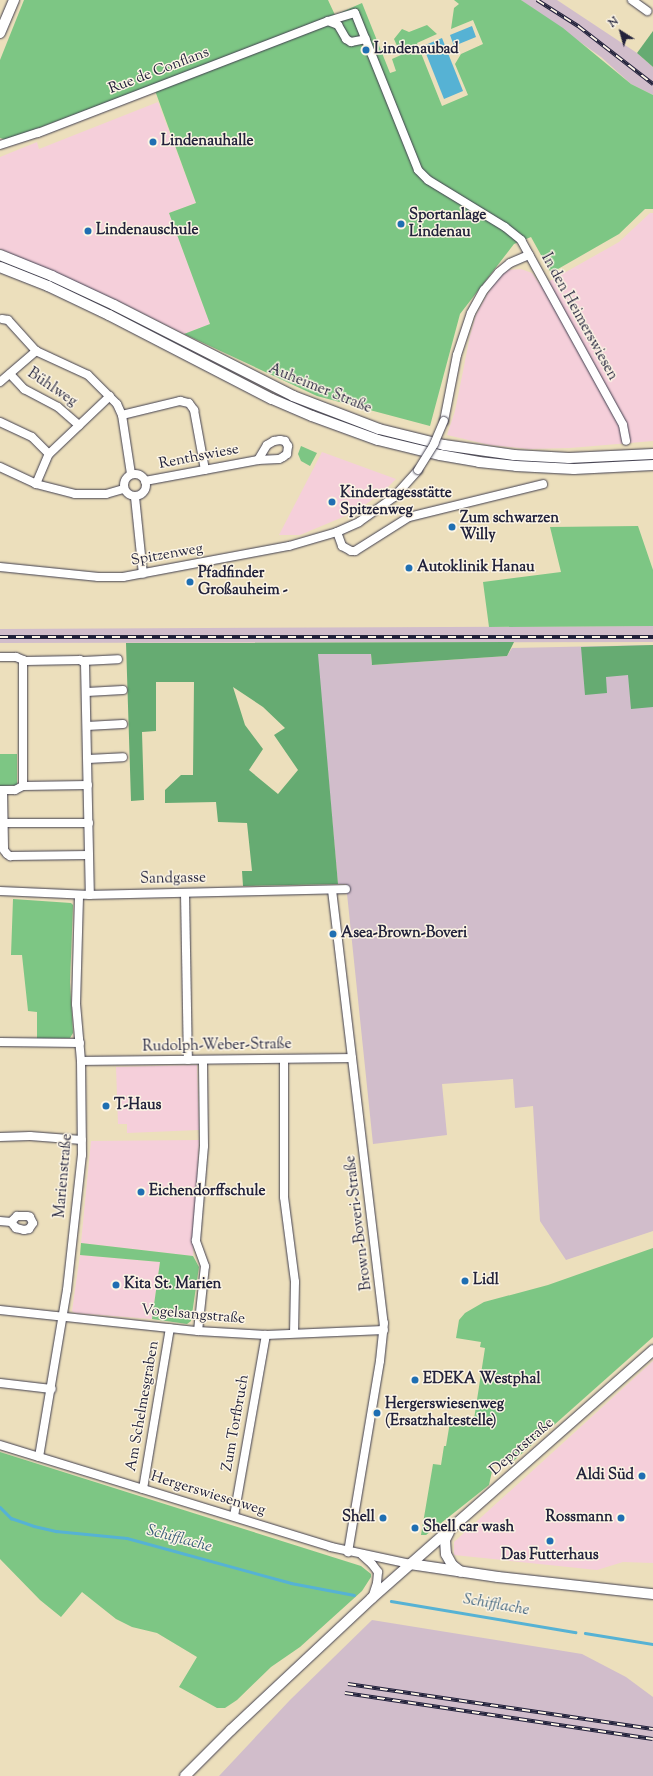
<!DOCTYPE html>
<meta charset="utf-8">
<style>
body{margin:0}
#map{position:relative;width:653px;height:1776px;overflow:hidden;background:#ecdfbc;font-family:"Sorts Mill Goudy",serif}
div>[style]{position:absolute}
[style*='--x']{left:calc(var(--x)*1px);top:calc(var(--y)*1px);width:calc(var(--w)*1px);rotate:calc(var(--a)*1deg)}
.built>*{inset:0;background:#f5cfda}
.industrial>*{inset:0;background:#d1bdcb}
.green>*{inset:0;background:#7dc684}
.forest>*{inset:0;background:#66ab72}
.water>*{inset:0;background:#56b2d4}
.stream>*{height:2.5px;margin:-1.25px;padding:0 1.25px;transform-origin:1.25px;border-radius:1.25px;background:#56b2d4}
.roads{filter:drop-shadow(0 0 1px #403e4e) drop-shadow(0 0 1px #403e4e)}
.minor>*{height:8px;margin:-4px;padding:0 4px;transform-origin:4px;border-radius:4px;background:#fff}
.minor>.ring{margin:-4px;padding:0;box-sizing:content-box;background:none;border:8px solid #fff;border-radius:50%}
.major>*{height:10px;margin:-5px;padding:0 5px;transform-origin:5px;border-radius:5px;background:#fff}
.rail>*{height:4px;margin-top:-2px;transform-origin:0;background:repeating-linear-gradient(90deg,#fcf5e5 0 8px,#22223b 0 16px);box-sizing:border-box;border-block:1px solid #22223b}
.bridges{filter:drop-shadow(0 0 1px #403e4e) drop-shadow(0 0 1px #403e4e)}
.minor-bridge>*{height:8px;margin:-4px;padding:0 4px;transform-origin:4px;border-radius:4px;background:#fff}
.dots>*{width:11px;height:11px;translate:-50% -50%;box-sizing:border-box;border:2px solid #fcf5e5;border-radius:50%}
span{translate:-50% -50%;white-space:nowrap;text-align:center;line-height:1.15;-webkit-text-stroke:3px #fcf5e5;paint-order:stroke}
.poi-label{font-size:15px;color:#22223b;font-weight:700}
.left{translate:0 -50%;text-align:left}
.right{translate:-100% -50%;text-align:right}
.street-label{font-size:15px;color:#22223b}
.water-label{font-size:16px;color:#375c78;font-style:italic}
.north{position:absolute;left:601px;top:12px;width:40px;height:40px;-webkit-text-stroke:3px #fcf5e5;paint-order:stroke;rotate:323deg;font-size:11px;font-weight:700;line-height:16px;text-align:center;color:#22223b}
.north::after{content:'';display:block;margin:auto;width:14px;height:18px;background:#22223b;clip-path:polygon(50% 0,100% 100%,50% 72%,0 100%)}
</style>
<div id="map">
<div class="built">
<div style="clip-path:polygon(158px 102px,196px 203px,169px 213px,210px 324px,184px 334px,116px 300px,0 249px,0 157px,37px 142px,39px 149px)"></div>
<div style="clip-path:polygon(650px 213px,653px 213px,653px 441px,570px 448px,529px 449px,490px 445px,447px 435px,455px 411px,470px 336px,476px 315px,488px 293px,498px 278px,508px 270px,521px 269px,532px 273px,541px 286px,619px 242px)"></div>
<div style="clip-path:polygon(322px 452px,396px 479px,383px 492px,355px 512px,300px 535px,279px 535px)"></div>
<div style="clip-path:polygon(197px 1065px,199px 1130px,127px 1133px,127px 1124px,118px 1124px,116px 1067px)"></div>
<div style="clip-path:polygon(199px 1140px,193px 1256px,81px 1243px,91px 1141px)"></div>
<div style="clip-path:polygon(80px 1255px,160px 1262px,152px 1319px,75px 1313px,72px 1311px)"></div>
<div style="clip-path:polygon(653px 1361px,653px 1563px,623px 1562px,597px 1570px,454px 1555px,454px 1542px)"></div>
</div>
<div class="industrial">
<div style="clip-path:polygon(521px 0,557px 0,637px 53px,653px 67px,653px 95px,631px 84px,601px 57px)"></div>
<div style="clip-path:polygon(653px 626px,653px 642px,0 643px,0 629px)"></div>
<div style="clip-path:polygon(653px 645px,653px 1231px,566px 1260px,540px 1221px,533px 1106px,515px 1108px,513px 1079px,442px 1084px,447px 1135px,373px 1144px,346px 884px,338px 884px,317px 654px,371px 654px,372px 665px,507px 656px,512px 648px)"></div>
<div style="clip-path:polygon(372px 1620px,582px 1654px,626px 1677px,653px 1697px,653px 1776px,219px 1776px,290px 1700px)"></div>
</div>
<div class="green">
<div style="clip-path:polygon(24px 0,328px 0,335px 15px,362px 3px,390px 73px,396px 71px,392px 59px,401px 55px,394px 39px,402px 29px,409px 32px,427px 25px,437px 34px,417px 43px,442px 106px,468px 95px,455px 64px,461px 54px,483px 44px,473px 20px,451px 29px,454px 8px,459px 4px,454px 0,521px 0,563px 28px,631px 84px,653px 95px,653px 209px,645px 209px,619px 234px,551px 273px,531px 237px,514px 244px,460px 314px,430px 426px,317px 396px,184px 334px,210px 324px,169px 213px,196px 203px,153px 85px,7px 140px,0 138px,0 60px)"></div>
<div style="clip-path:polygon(301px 446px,317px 453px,310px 466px,301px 461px,298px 454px)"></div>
<div style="clip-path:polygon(638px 526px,653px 570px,653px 626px,489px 627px,483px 582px,561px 572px,550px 527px)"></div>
<div style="clip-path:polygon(0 754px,17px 754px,17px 785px,0 786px)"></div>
<div style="clip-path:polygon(13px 899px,71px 903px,73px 905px,70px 982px,73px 1033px,70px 1038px,37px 1039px,37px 1012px,28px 1011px,22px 955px,11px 955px)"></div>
<div style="clip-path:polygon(81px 1243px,193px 1256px,199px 1267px,191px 1321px,187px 1324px,152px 1319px,160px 1262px,80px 1255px)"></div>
<div style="clip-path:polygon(653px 1248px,653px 1337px,509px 1465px,494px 1462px,489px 1485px,426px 1535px,421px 1535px,433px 1464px,441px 1465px,444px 1446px,446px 1446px,451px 1416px,474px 1419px,485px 1348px,480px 1347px,481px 1342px,456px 1338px,459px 1320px,465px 1313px,484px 1302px,548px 1285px)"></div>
<div style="clip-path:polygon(0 1452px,361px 1566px,371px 1574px,371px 1577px,362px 1591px,300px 1647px,271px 1667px,237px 1700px,225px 1708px,217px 1708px,179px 1687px,197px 1657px,157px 1633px,132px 1627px,116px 1619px,82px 1592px,61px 1617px,40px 1600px,0 1559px)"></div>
</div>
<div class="forest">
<div style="clip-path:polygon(653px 31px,653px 67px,637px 53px)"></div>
<div style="clip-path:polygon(evenodd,514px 642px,507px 656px,372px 665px,371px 654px,318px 654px,338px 884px,243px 886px,242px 871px,252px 871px,247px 823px,218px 822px,216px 802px,165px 803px,165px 790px,181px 775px,193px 775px,194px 682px,156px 682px,156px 731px,142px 732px,144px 800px,131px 801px,126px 643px,514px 642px,233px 687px,263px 707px,285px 728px,274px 735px,298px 770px,278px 794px,249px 770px,263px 749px,245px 725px,233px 687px)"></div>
<div style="clip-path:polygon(653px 645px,653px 707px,631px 709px,628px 675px,606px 677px,607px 693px,585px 695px,581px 647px)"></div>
</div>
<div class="water">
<div style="clip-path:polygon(472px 26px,476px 37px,454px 46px,450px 35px)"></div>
<div style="clip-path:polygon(442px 38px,463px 91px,444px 99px,423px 46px)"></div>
</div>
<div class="stream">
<div style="--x:0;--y:1507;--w:16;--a:45"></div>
<div style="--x:11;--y:1518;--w:24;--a:19"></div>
<div style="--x:34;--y:1526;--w:23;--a:13"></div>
<div style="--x:56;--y:1531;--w:71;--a:5.6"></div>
<div style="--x:127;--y:1538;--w:170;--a:15.3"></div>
<div style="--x:291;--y:1583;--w:64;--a:10.8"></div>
<div style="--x:391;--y:1601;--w:187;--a:9.6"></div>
<div style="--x:585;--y:1633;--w:69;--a:9.2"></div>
</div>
<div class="roads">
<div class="minor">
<div style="--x:632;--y:0;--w:19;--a:36"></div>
<div style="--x:328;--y:21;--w:11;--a:22"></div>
<div style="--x:338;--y:25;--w:16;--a:60"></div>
<div style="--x:346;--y:39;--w:6;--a:31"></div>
<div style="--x:351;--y:42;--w:15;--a:-11"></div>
<div style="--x:0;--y:145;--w:40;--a:-18"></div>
<div style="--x:38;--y:133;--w:311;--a:-21.1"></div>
<div style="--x:328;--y:21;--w:28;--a:-17"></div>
<div style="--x:355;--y:13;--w:169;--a:68.1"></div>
<div style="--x:418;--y:170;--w:14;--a:45"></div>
<div style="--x:428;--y:180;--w:90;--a:31.4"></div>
<div style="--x:505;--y:227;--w:21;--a:39"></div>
<div style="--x:521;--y:240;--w:211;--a:61.1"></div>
<div style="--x:623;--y:425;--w:16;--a:79"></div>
<div style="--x:2;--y:319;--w:6;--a:9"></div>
<div style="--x:8;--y:320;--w:42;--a:47.9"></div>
<div style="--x:36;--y:351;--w:57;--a:24.8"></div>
<div style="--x:88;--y:375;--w:41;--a:45"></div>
<div style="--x:117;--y:404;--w:12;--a:66"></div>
<div style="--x:122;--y:415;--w:60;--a:81.3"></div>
<div style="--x:10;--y:374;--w:21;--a:47"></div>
<div style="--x:24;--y:389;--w:38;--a:28"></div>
<div style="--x:58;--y:407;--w:28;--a:41"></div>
<div style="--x:0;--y:382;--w:48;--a:-40.7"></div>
<div style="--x:122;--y:415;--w:60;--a:-13.6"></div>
<div style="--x:180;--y:401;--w:9;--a:13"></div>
<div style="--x:189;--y:403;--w:9;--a:54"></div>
<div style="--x:194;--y:410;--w:61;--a:79.6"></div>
<div style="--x:444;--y:421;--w:67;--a:-78.9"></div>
<div style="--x:457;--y:355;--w:44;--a:-71.6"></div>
<div style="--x:471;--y:313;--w:26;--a:-61"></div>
<div style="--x:484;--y:290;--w:23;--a:-50"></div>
<div style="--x:499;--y:272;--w:14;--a:-39"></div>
<div style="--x:510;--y:263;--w:21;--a:-23"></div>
<div style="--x:0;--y:422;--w:35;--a:25"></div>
<div style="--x:32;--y:437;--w:24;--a:45"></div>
<div style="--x:0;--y:467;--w:40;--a:25"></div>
<div style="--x:36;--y:484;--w:40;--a:14.4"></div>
<div style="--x:75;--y:494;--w:31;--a:0"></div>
<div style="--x:106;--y:494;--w:19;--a:-16"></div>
<div class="ring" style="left:124px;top:474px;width:14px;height:14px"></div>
<div style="--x:145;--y:481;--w:115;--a:-10.5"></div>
<div style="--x:258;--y:460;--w:17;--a:-59"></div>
<div style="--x:267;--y:445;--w:8;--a:-30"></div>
<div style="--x:274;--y:441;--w:6;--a:-9"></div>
<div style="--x:280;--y:440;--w:5;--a:11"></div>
<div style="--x:285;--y:441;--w:6;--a:59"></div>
<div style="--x:288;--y:446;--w:8;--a:97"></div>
<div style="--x:287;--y:454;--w:5;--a:143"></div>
<div style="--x:283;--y:457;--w:4;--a:153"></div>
<div style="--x:279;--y:459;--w:21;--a:177"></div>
<div style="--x:36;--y:484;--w:33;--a:-67"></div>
<div style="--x:49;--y:454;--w:84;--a:-43.6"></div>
<div style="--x:135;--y:497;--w:77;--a:84.1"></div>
<div style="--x:337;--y:532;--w:15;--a:70"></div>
<div style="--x:342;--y:546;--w:10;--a:29"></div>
<div style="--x:351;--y:551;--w:4;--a:0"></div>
<div style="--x:355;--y:551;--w:64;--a:-32.2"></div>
<div style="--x:409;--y:517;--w:138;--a:-13.8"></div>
<div style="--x:0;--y:567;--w:99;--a:5.8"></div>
<div style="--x:98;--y:577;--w:25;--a:0"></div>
<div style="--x:123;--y:577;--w:169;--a:-10.6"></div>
<div style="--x:289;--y:546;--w:50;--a:-16.3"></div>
<div style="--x:337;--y:532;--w:24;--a:-24"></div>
<div style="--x:359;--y:522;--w:43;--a:-35.5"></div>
<div style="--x:394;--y:497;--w:36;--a:-48"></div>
<div style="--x:0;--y:657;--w:16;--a:0"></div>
<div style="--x:16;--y:657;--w:11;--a:22"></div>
<div style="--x:26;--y:661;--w:54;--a:-1.1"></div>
<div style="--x:80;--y:660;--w:6;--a:31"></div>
<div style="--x:85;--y:663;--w:232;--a:88.8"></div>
<div style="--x:23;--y:660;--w:126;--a:90"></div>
<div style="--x:83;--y:661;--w:35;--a:-3"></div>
<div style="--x:87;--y:692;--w:36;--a:-3"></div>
<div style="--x:87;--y:726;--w:36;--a:-3"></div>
<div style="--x:88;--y:759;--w:35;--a:-3"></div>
<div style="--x:0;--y:790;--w:15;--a:0"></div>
<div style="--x:15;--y:790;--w:9;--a:-27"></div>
<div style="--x:23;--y:786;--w:65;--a:-0.9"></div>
<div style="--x:3;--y:790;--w:60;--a:89"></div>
<div style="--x:4;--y:850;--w:5;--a:53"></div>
<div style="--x:7;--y:854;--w:4;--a:34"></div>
<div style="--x:10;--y:856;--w:79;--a:-0.7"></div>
<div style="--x:4;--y:823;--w:85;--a:0"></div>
<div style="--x:332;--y:890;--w:436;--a:83.2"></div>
<div style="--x:384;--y:1323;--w:38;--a:96"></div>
<div style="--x:380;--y:1361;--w:194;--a:99.5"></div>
<div style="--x:0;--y:891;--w:90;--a:2.5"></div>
<div style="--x:90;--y:895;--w:256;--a:-1.3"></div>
<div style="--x:185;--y:893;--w:167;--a:89"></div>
<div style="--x:0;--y:1042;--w:80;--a:0.7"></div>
<div style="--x:284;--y:1059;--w:138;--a:90"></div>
<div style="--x:284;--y:1197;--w:86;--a:82.6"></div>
<div style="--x:295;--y:1282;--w:51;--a:91.1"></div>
<div style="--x:81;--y:1061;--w:271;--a:-0.6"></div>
<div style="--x:0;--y:1137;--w:30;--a:-2"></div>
<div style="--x:30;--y:1136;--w:52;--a:4.4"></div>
<div style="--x:0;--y:1221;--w:11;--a:5"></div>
<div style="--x:11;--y:1222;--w:8;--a:50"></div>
<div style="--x:16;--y:1228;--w:8;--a:14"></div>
<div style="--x:24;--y:1230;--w:5;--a:-11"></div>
<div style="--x:29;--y:1229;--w:7;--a:-56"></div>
<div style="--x:33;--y:1223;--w:7;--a:-117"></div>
<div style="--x:30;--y:1217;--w:3;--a:-162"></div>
<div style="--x:27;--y:1216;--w:10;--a:180"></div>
<div style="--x:17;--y:1216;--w:8;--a:135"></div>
<div style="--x:0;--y:1310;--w:199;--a:6.1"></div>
<div style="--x:198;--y:1331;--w:68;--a:3.4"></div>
<div style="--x:266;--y:1335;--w:118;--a:-2.4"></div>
<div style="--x:198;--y:1331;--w:65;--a:-83.9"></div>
<div style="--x:205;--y:1266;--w:27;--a:-110"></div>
<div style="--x:196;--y:1241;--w:95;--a:-85.2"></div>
<div style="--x:204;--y:1146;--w:86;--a:-90.7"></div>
<div style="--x:0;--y:1383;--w:52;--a:6.6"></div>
<div style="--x:0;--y:1445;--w:346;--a:17.1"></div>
<div style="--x:331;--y:1547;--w:81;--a:12.1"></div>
<div style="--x:39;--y:1457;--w:169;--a:-80.5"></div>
<div style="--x:67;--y:1290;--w:136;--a:-83.7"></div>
<div style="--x:82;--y:1155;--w:94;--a:-90.6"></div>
<div style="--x:81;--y:1061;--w:57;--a:-95"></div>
<div style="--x:76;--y:1004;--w:109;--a:-88.4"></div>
<div style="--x:143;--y:1489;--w:163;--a:-80.5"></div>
<div style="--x:234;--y:1516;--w:184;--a:-80"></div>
<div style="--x:362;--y:1555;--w:13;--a:42"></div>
<div style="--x:372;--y:1564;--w:10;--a:53"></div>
<div style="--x:378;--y:1572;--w:11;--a:95"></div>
<div style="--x:377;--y:1583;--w:16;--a:108"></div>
</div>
<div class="major">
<div style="--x:0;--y:33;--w:36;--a:-67"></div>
<div style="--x:0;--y:255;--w:56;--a:22"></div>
<div style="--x:52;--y:276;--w:68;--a:25.1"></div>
<div style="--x:114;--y:305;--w:201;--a:26.9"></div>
<div style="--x:293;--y:396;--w:92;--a:21"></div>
<div style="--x:379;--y:429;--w:67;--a:13.8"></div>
<div style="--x:444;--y:445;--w:71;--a:8.1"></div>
<div style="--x:514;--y:455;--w:55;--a:3.1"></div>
<div style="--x:569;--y:458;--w:84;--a:-2.7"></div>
<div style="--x:0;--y:267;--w:52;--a:21.6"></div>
<div style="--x:48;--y:286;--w:68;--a:25.4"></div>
<div style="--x:109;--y:315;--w:183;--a:27.3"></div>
<div style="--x:272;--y:399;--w:43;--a:23"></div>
<div style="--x:312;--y:416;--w:70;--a:20"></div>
<div style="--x:378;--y:440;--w:64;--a:13.6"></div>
<div style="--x:440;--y:455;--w:40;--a:10"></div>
<div style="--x:479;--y:462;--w:37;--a:6"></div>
<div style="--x:516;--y:466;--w:58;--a:3"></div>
<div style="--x:574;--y:469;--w:79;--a:-2.9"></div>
<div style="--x:449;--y:1532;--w:9;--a:117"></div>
<div style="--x:445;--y:1540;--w:14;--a:86"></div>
<div style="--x:446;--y:1554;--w:13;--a:61"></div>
<div style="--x:452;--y:1565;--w:11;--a:38"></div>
<div style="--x:410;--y:1564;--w:89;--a:8.4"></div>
<div style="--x:498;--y:1577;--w:156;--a:6.3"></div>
<div style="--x:185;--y:1776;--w:65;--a:-45"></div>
<div style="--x:231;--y:1730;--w:193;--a:-43.1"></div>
<div style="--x:372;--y:1598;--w:375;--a:-41.4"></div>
</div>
</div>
<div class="rail">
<div style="--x:537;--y:0;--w:49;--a:32.4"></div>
<div style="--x:578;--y:26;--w:95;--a:37.7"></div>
<div style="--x:0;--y:637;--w:653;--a:0"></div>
<div style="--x:348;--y:1684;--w:308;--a:8.4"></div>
<div style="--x:345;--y:1693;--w:311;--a:8.5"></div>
</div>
<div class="bridges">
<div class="minor-bridge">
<div style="--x:418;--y:470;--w:31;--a:-58"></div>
<div style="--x:434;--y:444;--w:25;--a:-67"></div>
</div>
</div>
<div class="dots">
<div style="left:366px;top:50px;background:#1f6fb2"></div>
<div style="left:153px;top:142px;background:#1f6fb2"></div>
<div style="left:401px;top:224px;background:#1f6fb2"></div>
<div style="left:88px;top:231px;background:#1f6fb2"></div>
<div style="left:332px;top:502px;background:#1f6fb2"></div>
<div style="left:452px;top:527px;background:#1f6fb2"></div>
<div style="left:409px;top:568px;background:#1f6fb2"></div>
<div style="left:190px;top:582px;background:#1f6fb2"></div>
<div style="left:333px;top:934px;background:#1f6fb2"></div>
<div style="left:106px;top:1106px;background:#1f6fb2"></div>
<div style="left:141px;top:1192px;background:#1f6fb2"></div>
<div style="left:465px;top:1281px;background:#1f6fb2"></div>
<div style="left:116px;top:1285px;background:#1f6fb2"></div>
<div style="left:415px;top:1380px;background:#1f6fb2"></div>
<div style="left:377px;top:1413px;background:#1f6fb2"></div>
<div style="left:642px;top:1476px;background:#1f6fb2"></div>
<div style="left:383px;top:1518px;background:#1f6fb2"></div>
<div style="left:621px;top:1518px;background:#1f6fb2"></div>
<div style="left:415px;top:1528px;background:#1f6fb2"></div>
<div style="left:550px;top:1541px;background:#1f6fb2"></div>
</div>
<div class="poi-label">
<span class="left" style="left:374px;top:50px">Lindenaubad</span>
<span class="left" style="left:161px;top:142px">Lindenauhalle</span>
<span class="left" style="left:409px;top:224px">Sportanlage<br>Lindenau</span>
<span class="left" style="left:96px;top:231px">Lindenauschule</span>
<span class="left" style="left:340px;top:502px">Kindertagesstätte<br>Spitzenweg</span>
<span class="left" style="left:460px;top:527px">Zum schwarzen<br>Willy</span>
<span class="left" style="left:417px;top:568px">Autoklinik Hanau</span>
<span class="left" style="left:198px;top:582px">Pfadfinder<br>Großauheim -</span>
<span class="left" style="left:341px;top:934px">Asea-Brown-Boveri</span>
<span class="left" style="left:114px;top:1106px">T-Haus</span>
<span class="left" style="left:149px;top:1192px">Eichendorffschule</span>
<span class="left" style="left:473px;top:1281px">Lidl</span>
<span class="left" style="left:124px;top:1285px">Kita St. Marien</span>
<span class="left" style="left:423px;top:1380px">EDEKA Westphal</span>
<span class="left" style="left:385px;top:1413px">Hergerswiesenweg<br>(Ersatzhaltestelle)</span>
<span class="right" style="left:634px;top:1476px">Aldi Süd</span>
<span class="right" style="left:375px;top:1518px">Shell</span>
<span class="right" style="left:613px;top:1518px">Rossmann</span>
<span class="left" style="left:423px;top:1528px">Shell car wash</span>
<span style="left:550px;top:1556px">Das Futterhaus</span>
</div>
<div class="street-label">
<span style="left:159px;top:71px;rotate:-21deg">Rue de Conflans</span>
<span style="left:579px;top:317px;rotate:61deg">In den Heimerswiesen</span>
<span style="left:52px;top:388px;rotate:34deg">Bühlweg</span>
<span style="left:320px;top:389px;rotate:22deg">Auheimer Straße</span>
<span style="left:199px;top:457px;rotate:-11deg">Renthswiese</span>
<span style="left:167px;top:555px;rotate:-10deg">Spitzenweg</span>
<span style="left:173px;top:879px;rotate:-1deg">Sandgasse</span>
<span style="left:217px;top:1046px;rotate:-1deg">Rudolph-Weber-Straße</span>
<span style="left:64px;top:1176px;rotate:-85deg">Marienstraße</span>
<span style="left:359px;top:1223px;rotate:-97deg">Brown-Boveri-Straße</span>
<span style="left:193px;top:1315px;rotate:5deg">Vogelsangstraße</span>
<span style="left:143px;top:1406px;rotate:-80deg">Am Schelmesgraben</span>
<span style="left:236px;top:1423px;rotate:-80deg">Zum Torfbruch</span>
<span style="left:522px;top:1447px;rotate:-41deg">Depotstraße</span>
<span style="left:208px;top:1494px;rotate:17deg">Hergerswiesenweg</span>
</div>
<div class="water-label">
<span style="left:179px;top:1540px;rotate:15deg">Schifflache</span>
<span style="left:496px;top:1606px;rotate:10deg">Schifflache</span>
</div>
<div class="north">N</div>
</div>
